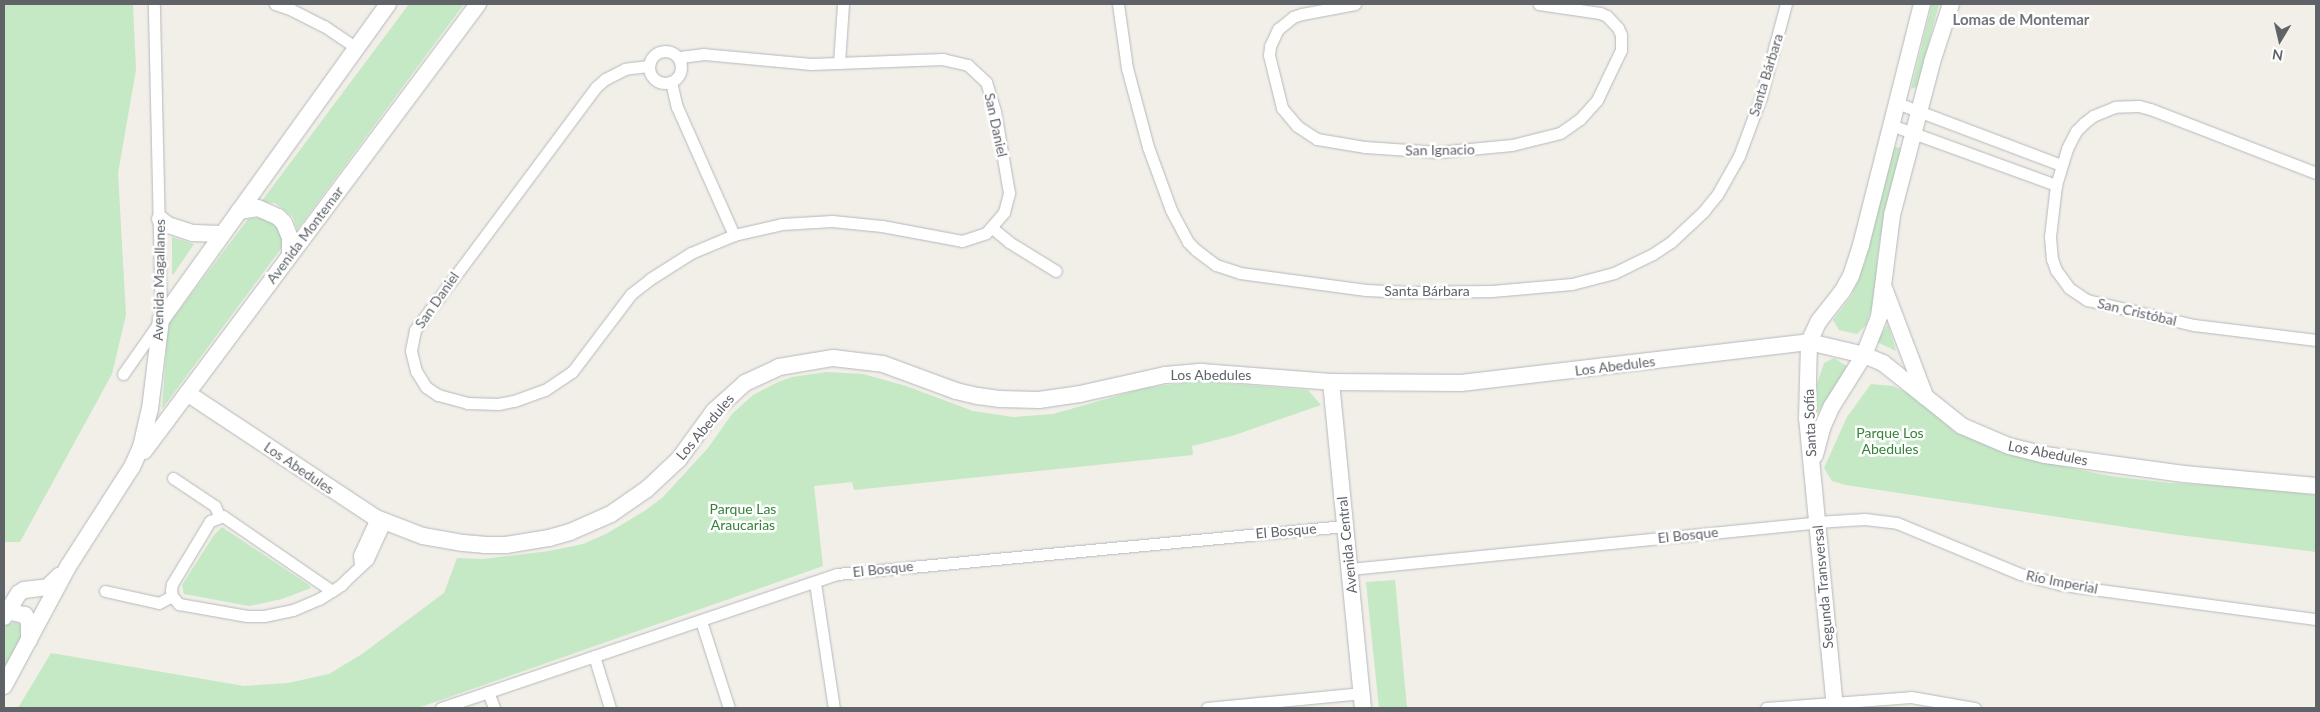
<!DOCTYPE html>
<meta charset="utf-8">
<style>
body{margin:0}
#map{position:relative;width:2320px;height:712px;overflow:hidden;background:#f1efe8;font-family:Lato,sans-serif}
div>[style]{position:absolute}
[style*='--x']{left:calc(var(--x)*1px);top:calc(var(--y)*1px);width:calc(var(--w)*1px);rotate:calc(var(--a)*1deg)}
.green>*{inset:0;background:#c5e8c5}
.roads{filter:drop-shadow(0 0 1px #b5b8bc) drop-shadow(0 0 1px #b5b8bc)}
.street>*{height:11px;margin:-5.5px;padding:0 5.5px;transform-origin:5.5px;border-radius:5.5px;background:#fff}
.street>.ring{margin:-5.5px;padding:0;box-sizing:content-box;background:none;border:11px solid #fff;border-radius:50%}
.secondary>*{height:16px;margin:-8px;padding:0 8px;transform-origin:8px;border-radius:8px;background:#fff}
span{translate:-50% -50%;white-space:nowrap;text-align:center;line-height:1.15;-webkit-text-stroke:5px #fff;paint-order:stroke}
.street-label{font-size:14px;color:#5f6368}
.park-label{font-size:14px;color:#348238}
.neighbourhood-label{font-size:15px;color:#70757a;font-weight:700}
.frame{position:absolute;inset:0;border:5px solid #5f6368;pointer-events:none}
.north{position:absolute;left:2255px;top:15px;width:50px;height:50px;-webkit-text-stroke:4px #fff;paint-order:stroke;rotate:189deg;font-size:14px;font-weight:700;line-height:20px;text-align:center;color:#5f6368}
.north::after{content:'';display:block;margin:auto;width:18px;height:22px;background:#5f6368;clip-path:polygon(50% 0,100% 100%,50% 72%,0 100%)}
</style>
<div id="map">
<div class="green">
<div style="clip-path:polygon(4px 4px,133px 4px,136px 70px,118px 173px,126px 315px,112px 374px,20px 542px,5px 542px,4px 546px)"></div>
<div style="clip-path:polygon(409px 4px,464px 4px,297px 230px,293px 217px,275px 203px,261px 202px)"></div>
<div style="clip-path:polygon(1932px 4px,1939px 4px,1917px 87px,1911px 89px)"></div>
<div style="clip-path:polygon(1894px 147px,1902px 148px,1883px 222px,1877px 258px,1876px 296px,1866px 325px,1857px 334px,1839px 330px,1833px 320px,1852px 295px,1865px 262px)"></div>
<div style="clip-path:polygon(259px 218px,274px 223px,282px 237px,283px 246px,162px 409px,168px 325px,248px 219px)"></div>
<div style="clip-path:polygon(172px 237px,194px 244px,173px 275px,172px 273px)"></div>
<div style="clip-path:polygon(1888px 324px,1896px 351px,1877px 342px)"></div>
<div style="clip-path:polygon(1834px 358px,1848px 367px,1818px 412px,1814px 415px,1815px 390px,1824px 363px)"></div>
<div style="clip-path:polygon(827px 372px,863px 374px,906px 386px,973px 411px,1013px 417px,1053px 414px,1145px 388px,1197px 381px,1308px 390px,1321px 405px,1232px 436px,1192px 446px,1193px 455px,854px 490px,852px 482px,814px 486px,823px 566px,418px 708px,18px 708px,51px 653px,244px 686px,288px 683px,329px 674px,362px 654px,444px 593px,457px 558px,482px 559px,549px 551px,583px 544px,606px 534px,646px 510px,663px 497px,708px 448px,732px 414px,753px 395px,778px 382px,792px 377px)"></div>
<div style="clip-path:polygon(1871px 384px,1893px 386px,1914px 396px,1955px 432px,2000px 449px,2043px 462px,2110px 476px,2170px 483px,2230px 486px,2316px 495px,2316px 552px,2171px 534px,1846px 485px,1832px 481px,1824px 468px,1847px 417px)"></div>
<div style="clip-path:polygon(222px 527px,309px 585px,311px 588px,282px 599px,249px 606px,184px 594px,182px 585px,214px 535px)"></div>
<div style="clip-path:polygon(1395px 580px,1407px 708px,1379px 708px,1366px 582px)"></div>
<div style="clip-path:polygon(14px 622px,20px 624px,23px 635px,4px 672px,4px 630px,6px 625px)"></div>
</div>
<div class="roads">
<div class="street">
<div style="--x:275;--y:4;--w:18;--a:19"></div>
<div style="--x:292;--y:10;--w:36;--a:27"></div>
<div style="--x:324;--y:26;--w:37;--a:34"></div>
<div style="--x:1118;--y:4;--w:65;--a:82"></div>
<div style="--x:1127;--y:68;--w:82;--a:75.1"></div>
<div style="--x:1148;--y:147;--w:67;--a:69.9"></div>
<div style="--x:1171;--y:210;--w:36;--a:62"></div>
<div style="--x:1188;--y:242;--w:11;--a:45"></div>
<div style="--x:1196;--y:250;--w:25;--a:37"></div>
<div style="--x:1216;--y:265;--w:25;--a:18"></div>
<div style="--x:1240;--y:273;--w:127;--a:7.7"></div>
<div style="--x:1366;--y:290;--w:42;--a:2.7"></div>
<div style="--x:1408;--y:292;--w:84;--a:-0.7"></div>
<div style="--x:1492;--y:291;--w:80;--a:-5"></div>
<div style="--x:1572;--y:284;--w:43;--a:-14.7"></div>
<div style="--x:1614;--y:273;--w:43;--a:-26"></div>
<div style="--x:1653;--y:254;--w:22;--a:-34"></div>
<div style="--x:1671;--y:242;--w:44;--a:-43.2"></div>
<div style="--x:1703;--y:212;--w:22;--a:-51"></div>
<div style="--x:1717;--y:195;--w:45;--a:-60.6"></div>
<div style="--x:1739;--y:156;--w:63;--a:-69.6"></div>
<div style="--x:1761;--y:97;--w:96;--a:-75"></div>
<div style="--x:1355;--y:4;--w:54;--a:169.3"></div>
<div style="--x:1302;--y:14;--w:9;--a:162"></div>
<div style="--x:1293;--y:17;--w:19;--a:141"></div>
<div style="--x:1278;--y:29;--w:19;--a:115"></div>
<div style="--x:1270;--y:46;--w:9;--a:96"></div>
<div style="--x:1269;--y:55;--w:55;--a:76.2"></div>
<div style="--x:1282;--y:108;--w:23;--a:50"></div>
<div style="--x:1297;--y:126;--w:24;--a:33"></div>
<div style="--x:1317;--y:139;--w:49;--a:9.5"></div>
<div style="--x:1365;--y:147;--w:73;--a:3.9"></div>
<div style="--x:1438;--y:152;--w:74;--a:-5.4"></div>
<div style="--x:1512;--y:145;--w:49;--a:-14"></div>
<div style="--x:1560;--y:133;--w:24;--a:-35"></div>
<div style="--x:1580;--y:119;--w:25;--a:-48"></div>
<div style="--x:1597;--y:100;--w:55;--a:-64.4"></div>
<div style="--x:1621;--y:50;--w:15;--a:-90"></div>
<div style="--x:1621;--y:35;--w:8;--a:-113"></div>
<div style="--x:1618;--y:28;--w:16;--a:-133"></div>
<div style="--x:1607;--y:16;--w:8;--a:-157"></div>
<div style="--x:1600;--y:13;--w:62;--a:-171.6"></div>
<div class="ring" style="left:649px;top:51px;width:21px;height:21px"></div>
<div style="--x:839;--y:63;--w:59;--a:-86.1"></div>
<div style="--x:648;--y:66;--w:23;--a:173"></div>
<div style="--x:625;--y:69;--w:22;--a:153"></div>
<div style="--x:605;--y:79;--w:12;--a:138"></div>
<div style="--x:596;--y:87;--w:303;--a:126.7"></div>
<div style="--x:415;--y:330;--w:21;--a:101"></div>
<div style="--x:411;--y:351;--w:21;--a:76"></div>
<div style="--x:416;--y:371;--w:19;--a:58"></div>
<div style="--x:426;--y:387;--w:14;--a:34"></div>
<div style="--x:438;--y:395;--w:30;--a:15"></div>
<div style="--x:467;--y:403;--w:31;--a:2"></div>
<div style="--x:498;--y:404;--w:16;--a:-11"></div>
<div style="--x:514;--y:401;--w:33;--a:-20"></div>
<div style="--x:545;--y:390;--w:32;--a:-34"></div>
<div style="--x:572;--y:372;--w:98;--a:-52.9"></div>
<div style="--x:631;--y:294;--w:24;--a:-38"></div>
<div style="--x:650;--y:279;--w:49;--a:-32.4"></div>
<div style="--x:691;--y:253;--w:47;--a:-22.7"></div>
<div style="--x:734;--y:235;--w:49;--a:-12.9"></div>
<div style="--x:782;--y:224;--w:50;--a:-3.4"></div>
<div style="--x:832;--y:221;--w:50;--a:5.7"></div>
<div style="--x:882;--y:226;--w:81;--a:10.6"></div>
<div style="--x:962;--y:241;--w:25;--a:-18"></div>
<div style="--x:986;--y:233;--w:28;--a:-49"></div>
<div style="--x:1004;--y:212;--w:20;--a:-75"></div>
<div style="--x:1009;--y:193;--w:83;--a:-99.7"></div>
<div style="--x:995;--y:111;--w:30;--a:-107"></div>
<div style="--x:986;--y:82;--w:25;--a:-137"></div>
<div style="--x:968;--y:65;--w:26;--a:-167"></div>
<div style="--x:943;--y:59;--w:132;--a:177.8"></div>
<div style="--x:811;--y:64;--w:107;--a:-174.7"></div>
<div style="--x:704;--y:54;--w:26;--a:173"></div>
<div style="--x:671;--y:82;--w:26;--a:77"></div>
<div style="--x:677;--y:107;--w:140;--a:66"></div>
<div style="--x:1897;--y:103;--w:175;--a:20.7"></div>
<div style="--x:1891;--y:125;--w:176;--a:20"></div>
<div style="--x:2316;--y:173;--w:178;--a:-158.9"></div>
<div style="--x:2150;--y:109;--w:11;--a:-165"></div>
<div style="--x:2139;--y:106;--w:24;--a:178"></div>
<div style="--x:2115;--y:107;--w:24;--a:158"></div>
<div style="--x:2093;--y:116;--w:11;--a:142"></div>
<div style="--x:2084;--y:123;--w:11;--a:135"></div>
<div style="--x:2076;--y:131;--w:20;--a:117"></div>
<div style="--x:2067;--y:149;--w:38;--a:107"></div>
<div style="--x:2056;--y:185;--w:52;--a:96.6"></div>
<div style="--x:2050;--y:237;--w:22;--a:85"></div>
<div style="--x:2052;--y:259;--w:12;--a:70"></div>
<div style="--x:2056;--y:270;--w:22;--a:54"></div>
<div style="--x:2069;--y:288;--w:22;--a:34"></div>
<div style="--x:2087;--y:300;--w:110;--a:13.2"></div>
<div style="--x:2194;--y:325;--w:123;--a:7"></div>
<div style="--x:992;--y:228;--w:22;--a:39"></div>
<div style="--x:1009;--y:242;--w:55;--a:31.7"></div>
<div style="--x:123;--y:374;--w:66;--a:-54.9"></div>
<div style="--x:161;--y:320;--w:316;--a:-91.3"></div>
<div style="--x:173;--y:478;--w:50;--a:33.7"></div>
<div style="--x:215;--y:506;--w:11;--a:68"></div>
<div style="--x:360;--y:565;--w:10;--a:-96"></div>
<div style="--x:359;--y:555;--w:41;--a:-65.3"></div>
<div style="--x:1350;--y:569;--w:469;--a:-5.7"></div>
<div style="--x:1817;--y:522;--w:48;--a:-3.6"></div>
<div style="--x:1865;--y:519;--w:32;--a:7"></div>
<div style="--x:1897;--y:523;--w:133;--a:22.5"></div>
<div style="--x:2020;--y:574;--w:44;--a:14.3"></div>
<div style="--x:2063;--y:585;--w:255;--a:7.7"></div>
<div style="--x:815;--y:583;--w:126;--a:81.4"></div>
<div style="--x:105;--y:591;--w:55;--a:12.5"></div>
<div style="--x:159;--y:603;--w:15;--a:-28"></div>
<div style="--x:332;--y:591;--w:132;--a:-145.5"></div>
<div style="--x:223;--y:516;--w:14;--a:159"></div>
<div style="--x:210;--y:521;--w:74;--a:121.1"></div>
<div style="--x:172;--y:584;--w:6;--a:99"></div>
<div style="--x:171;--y:590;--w:6;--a:81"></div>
<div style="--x:172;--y:596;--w:11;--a:49"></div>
<div style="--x:179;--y:604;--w:69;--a:10"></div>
<div style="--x:247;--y:616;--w:17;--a:0"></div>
<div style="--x:264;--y:616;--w:30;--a:-12"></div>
<div style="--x:293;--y:610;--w:28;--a:-23"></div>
<div style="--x:319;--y:599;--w:15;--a:-32"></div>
<div style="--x:332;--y:591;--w:11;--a:-34"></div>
<div style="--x:341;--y:585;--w:11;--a:-45"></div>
<div style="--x:349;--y:577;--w:26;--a:-43"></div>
<div style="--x:368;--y:559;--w:41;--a:-65.3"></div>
<div style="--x:701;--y:621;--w:91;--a:72.2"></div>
<div style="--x:594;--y:656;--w:54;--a:72.9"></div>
<div style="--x:488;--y:692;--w:17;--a:69"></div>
<div style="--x:441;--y:708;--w:418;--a:-18.7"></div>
<div style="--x:837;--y:574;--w:510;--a:-5.4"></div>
<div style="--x:1207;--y:708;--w:156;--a:-5.5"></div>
<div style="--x:1766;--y:708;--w:145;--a:-4.3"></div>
<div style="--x:1911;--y:697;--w:65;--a:9.8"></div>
</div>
<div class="secondary">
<div style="--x:239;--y:211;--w:19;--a:-9"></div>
<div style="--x:258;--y:208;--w:22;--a:24"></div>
<div style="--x:278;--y:217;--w:8;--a:45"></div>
<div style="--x:284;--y:223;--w:16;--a:68"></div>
<div style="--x:290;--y:238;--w:16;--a:90"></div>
<div style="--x:160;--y:219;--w:10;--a:37"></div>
<div style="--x:168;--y:225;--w:26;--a:18"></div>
<div style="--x:193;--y:233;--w:29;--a:2"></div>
<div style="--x:1884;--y:288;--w:116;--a:69.2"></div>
<div style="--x:1331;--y:382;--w:328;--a:84.4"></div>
<div style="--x:187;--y:393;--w:227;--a:33.5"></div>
<div style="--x:376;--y:518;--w:50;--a:21"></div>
<div style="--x:423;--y:536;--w:41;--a:9.9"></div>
<div style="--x:463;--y:543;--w:21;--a:5"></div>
<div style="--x:484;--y:545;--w:22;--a:0"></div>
<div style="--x:506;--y:545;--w:44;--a:-9.2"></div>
<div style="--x:549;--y:538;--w:22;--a:-16"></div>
<div style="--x:570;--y:532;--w:45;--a:-23.7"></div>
<div style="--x:611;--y:514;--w:44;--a:-34.8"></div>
<div style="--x:647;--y:489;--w:44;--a:-43.2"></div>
<div style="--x:679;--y:459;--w:59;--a:-53.9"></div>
<div style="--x:714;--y:411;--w:42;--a:-42.1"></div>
<div style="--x:745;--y:383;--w:38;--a:-25"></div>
<div style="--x:779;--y:367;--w:55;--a:-9.5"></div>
<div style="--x:833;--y:358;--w:50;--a:6.8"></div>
<div style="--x:883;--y:364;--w:78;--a:20.3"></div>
<div style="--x:956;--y:391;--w:23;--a:13"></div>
<div style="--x:978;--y:396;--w:21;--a:8"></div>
<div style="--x:999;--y:399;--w:40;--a:1.4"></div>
<div style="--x:1039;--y:400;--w:41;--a:-8.3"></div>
<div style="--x:1080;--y:394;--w:87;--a:-12.6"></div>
<div style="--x:1165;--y:375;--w:37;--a:-5"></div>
<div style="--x:1202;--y:372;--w:129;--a:4.4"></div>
<div style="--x:1331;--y:382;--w:130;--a:0.4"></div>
<div style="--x:1461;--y:383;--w:350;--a:-6.7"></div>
<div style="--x:1809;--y:342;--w:57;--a:13.3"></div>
<div style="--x:1864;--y:355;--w:21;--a:23"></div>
<div style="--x:1883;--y:363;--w:101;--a:38.6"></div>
<div style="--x:1962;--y:426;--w:51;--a:23.1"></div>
<div style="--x:2009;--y:446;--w:37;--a:14"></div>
<div style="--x:2045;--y:455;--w:140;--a:7.8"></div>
<div style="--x:2184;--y:474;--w:133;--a:5.2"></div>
<div style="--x:144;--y:451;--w:558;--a:-53.23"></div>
<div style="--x:1815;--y:455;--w:28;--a:-75"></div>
<div style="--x:1822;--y:428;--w:24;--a:-66"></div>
<div style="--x:1832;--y:406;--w:60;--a:-57.9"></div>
<div style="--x:1864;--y:355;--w:41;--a:-68.5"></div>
<div style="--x:1879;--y:317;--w:103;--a:-82.7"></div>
<div style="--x:1892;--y:215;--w:158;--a:-75.3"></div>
<div style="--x:1932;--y:62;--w:61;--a:-71.9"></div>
<div style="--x:6;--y:611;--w:19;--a:12"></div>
<div style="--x:25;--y:615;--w:8;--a:60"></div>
<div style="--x:29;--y:622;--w:18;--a:90"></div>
<div style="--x:4;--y:617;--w:28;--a:-58"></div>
<div style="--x:19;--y:593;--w:6;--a:-31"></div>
<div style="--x:24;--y:590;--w:24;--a:-7"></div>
<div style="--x:48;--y:587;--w:16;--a:-45"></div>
<div style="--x:4;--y:686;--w:137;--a:-61.8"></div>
<div style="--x:69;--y:565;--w:117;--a:-57.3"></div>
<div style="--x:132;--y:467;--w:22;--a:-66"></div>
<div style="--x:141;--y:447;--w:39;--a:-77"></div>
<div style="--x:150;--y:409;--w:90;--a:-83"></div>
<div style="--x:161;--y:320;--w:389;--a:-54.3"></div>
<div style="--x:1835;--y:708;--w:290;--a:-95.5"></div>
<div style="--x:1807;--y:419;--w:77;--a:-88.5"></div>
<div style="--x:1809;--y:342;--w:23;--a:-65"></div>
<div style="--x:1819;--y:321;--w:37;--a:-52"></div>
<div style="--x:1842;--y:292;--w:18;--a:-61"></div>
<div style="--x:1851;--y:276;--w:33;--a:-72"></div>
<div style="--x:1861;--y:245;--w:249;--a:-75.8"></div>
</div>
</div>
<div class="street-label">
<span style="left:1766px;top:75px;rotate:-73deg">Santa Bárbara</span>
<span style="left:996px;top:125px;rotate:78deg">San Daniel</span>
<span style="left:1440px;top:150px;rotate:-1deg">San Ignacio</span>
<span style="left:305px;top:235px;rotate:-53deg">Avenida Montemar</span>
<span style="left:159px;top:280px;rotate:-89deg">Avenida Magallanes</span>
<span style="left:1427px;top:291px">Santa Bárbara</span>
<span style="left:437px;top:300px;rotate:-55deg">San Daniel</span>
<span style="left:2137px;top:312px;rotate:13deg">San Cristóbal</span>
<span style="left:1615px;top:366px;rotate:-7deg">Los Abedules</span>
<span style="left:1211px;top:375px">Los Abedules</span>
<span style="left:1810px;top:423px;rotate:-92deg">Santa Sofía</span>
<span style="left:705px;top:427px;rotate:-50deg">Los Abedules</span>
<span style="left:2048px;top:453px;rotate:11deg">Los Abedules</span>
<span style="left:299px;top:468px;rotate:34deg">Los Abedules</span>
<span style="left:1286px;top:531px;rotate:-5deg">El Bosque</span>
<span style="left:1688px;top:535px;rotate:-6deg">El Bosque</span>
<span style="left:1347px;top:545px;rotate:-96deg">Avenida Central</span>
<span style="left:883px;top:569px;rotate:-6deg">El Bosque</span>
<span style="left:2062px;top:582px;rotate:11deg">Río Imperial</span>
<span style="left:1823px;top:587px;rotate:-95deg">Segunda Transversal</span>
</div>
<div class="park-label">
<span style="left:1890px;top:441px">Parque Los<br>Abedules</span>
<span style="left:743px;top:517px">Parque Las<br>Araucarias</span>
</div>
<div class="neighbourhood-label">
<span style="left:2021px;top:20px">Lomas de Montemar</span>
</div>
<div class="frame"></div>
<div class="north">N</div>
</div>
